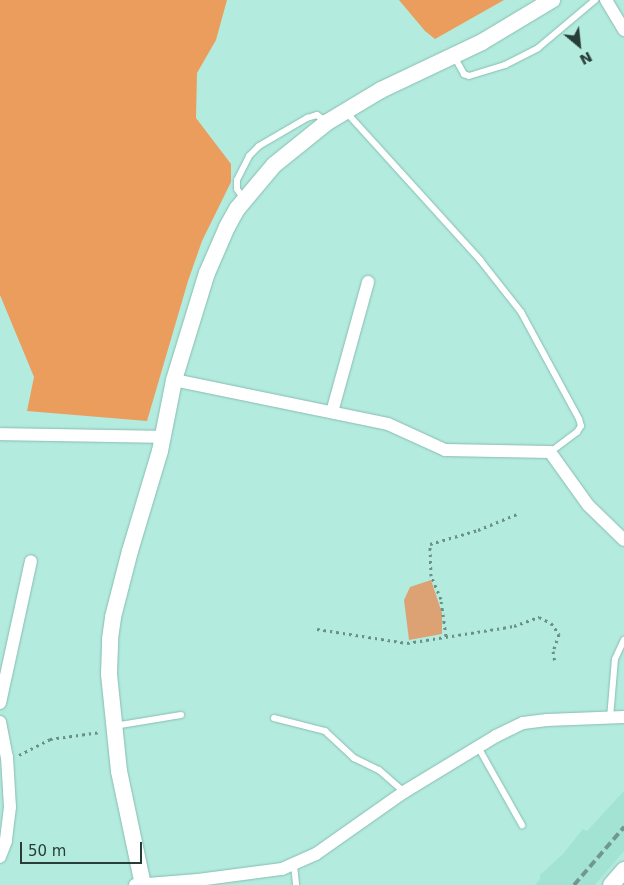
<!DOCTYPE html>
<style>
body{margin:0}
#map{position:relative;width:624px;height:885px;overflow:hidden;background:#b4ebdf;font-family:"DejaVu Sans",sans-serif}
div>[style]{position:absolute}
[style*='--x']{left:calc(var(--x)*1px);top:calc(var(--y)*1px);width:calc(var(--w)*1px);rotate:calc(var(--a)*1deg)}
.built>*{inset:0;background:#a2e3d4}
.green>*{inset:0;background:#dda273}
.forest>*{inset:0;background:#ea9d5c}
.path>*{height:3px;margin-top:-1.5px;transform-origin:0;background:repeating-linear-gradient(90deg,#6a9087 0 2.5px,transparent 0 6.5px)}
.roads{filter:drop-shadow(0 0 1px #87bdb1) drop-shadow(0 0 1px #87bdb1)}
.service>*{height:6px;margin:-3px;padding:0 3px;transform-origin:3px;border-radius:3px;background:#fff}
.minor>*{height:12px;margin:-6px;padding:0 6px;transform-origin:6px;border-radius:6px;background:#fff}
.tertiary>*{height:16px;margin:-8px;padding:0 8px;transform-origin:8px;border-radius:8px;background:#fff}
.rail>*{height:4px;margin-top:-2px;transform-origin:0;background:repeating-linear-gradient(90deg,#71988f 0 8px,transparent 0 12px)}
span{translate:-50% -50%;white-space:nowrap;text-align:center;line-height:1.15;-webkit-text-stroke:5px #b4ebdf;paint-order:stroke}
.north{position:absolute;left:554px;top:20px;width:50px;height:50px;-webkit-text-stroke:4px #b4ebdf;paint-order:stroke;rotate:152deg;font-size:14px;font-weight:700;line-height:20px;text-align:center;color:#273d38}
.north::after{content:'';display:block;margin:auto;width:18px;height:22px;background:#273d38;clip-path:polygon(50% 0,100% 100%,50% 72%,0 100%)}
.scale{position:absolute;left:20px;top:842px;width:122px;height:22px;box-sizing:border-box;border:2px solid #273d38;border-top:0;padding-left:6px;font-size:15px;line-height:18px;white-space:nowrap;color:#273d38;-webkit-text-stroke:4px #b4ebdf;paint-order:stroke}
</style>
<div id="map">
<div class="built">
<div style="clip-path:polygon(624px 791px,624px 851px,595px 885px,535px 885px,540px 879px,540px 875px,563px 854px,583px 829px,587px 831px)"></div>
</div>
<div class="green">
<div style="clip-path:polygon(431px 580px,442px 613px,442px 634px,409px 640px,404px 600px,410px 587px)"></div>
</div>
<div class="forest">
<div style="clip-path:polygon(0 0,227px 0,216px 40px,197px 73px,196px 118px,231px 164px,231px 182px,202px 241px,188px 281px,147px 421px,27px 411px,34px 377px,0 295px)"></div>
<div style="clip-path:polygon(399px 0,504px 0,435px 39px,425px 31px)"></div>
</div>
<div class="path">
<div style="--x:317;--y:629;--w:91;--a:8.8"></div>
<div style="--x:407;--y:643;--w:108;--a:-9"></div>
<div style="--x:514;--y:626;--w:27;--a:-20"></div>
<div style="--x:539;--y:617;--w:13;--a:27"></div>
<div style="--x:551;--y:623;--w:14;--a:54"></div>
<div style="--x:559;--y:634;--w:18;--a:109"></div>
<div style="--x:553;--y:651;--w:11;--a:80"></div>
<div style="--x:446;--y:636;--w:37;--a:-98"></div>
<div style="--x:441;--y:599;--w:25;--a:-113"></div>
<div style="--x:431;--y:576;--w:32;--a:-92"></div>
<div style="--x:430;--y:544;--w:50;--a:-16.3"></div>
<div style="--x:478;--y:530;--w:42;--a:-22.3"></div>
<div style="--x:19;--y:755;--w:35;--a:-27"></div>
<div style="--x:50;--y:739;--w:51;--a:-7.8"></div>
</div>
<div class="roads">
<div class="service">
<div style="--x:454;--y:56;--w:21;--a:61"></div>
<div style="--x:464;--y:74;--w:5;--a:22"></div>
<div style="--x:469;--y:76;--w:38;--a:-17"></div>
<div style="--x:505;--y:65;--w:37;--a:-27"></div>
<div style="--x:538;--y:48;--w:75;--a:-40.1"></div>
<div style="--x:346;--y:112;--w:200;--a:47.8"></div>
<div style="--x:480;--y:260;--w:66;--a:51.7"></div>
<div style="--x:521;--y:312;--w:122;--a:61.5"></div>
<div style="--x:579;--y:419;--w:7;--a:74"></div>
<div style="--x:581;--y:426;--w:7;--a:124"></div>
<div style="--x:577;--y:432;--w:34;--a:143"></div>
<div style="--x:244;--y:199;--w:12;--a:-125"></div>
<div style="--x:237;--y:189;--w:9;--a:-90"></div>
<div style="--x:237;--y:180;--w:27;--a:-63"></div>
<div style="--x:249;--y:156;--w:14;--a:-45"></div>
<div style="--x:259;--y:146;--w:56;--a:-30.3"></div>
<div style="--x:307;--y:118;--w:10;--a:-17"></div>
<div style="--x:317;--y:115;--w:10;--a:37"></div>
<div style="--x:274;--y:718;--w:53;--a:14.3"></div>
<div style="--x:325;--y:731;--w:40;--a:43"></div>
<div style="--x:354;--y:758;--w:28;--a:26"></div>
<div style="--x:379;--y:770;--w:33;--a:41"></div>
<div style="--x:610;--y:718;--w:59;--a:-85.2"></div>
<div style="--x:615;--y:659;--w:21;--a:-65"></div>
<div style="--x:114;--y:726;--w:68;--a:-9.3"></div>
<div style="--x:478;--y:747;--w:90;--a:60.6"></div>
<div style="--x:294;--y:865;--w:20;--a:84"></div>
</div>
<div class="minor">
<div style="--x:606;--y:0;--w:35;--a:59"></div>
<div style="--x:174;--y:380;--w:218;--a:11.6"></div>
<div style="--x:388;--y:424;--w:63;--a:24.5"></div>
<div style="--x:445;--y:450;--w:105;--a:1.1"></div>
<div style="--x:550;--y:452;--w:65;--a:54.4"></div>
<div style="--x:588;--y:505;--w:50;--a:44.2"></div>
<div style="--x:332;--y:412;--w:135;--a:-74.5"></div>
<div style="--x:0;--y:434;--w:164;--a:1"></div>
<div style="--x:0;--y:703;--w:145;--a:-77.7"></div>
<div style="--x:0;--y:722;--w:36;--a:79"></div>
<div style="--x:7;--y:757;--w:50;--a:86.6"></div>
<div style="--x:10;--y:807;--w:34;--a:97"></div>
<div style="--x:6;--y:841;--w:17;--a:111"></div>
<div style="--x:135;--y:885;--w:63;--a:-4.5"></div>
<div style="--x:198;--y:880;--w:85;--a:-7.5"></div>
<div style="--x:282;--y:869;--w:37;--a:-24"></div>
<div style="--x:316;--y:854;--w:108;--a:-35.2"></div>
<div style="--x:404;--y:792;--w:108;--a:-31.3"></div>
<div style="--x:496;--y:736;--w:30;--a:-26"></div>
<div style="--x:523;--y:723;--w:24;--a:-7"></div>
<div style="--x:547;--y:720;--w:77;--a:-2.2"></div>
</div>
<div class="tertiary">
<div style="--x:143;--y:885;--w:116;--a:-101.9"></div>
<div style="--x:119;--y:771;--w:98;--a:-95.9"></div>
<div style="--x:109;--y:674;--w:35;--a:-88"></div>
<div style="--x:110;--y:639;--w:22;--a:-82"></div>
<div style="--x:113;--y:617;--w:68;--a:-75.6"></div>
<div style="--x:130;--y:551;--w:104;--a:-73.3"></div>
<div style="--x:160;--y:451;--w:72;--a:-78.8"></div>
<div style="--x:174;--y:380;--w:112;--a:-72.9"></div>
<div style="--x:207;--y:273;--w:50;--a:-66.5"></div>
<div style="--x:227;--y:227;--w:21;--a:-61"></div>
<div style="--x:237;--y:209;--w:57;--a:-49.9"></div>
<div style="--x:274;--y:165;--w:67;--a:-38.9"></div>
<div style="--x:326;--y:123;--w:64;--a:-31"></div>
<div style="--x:381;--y:90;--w:112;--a:-25.4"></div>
<div style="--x:482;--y:42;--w:82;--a:-31"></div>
<div style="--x:611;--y:885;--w:20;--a:-49"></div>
</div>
</div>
<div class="rail">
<div style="--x:574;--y:885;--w:77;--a:-49.2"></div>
</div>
<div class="north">N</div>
<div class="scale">50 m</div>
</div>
